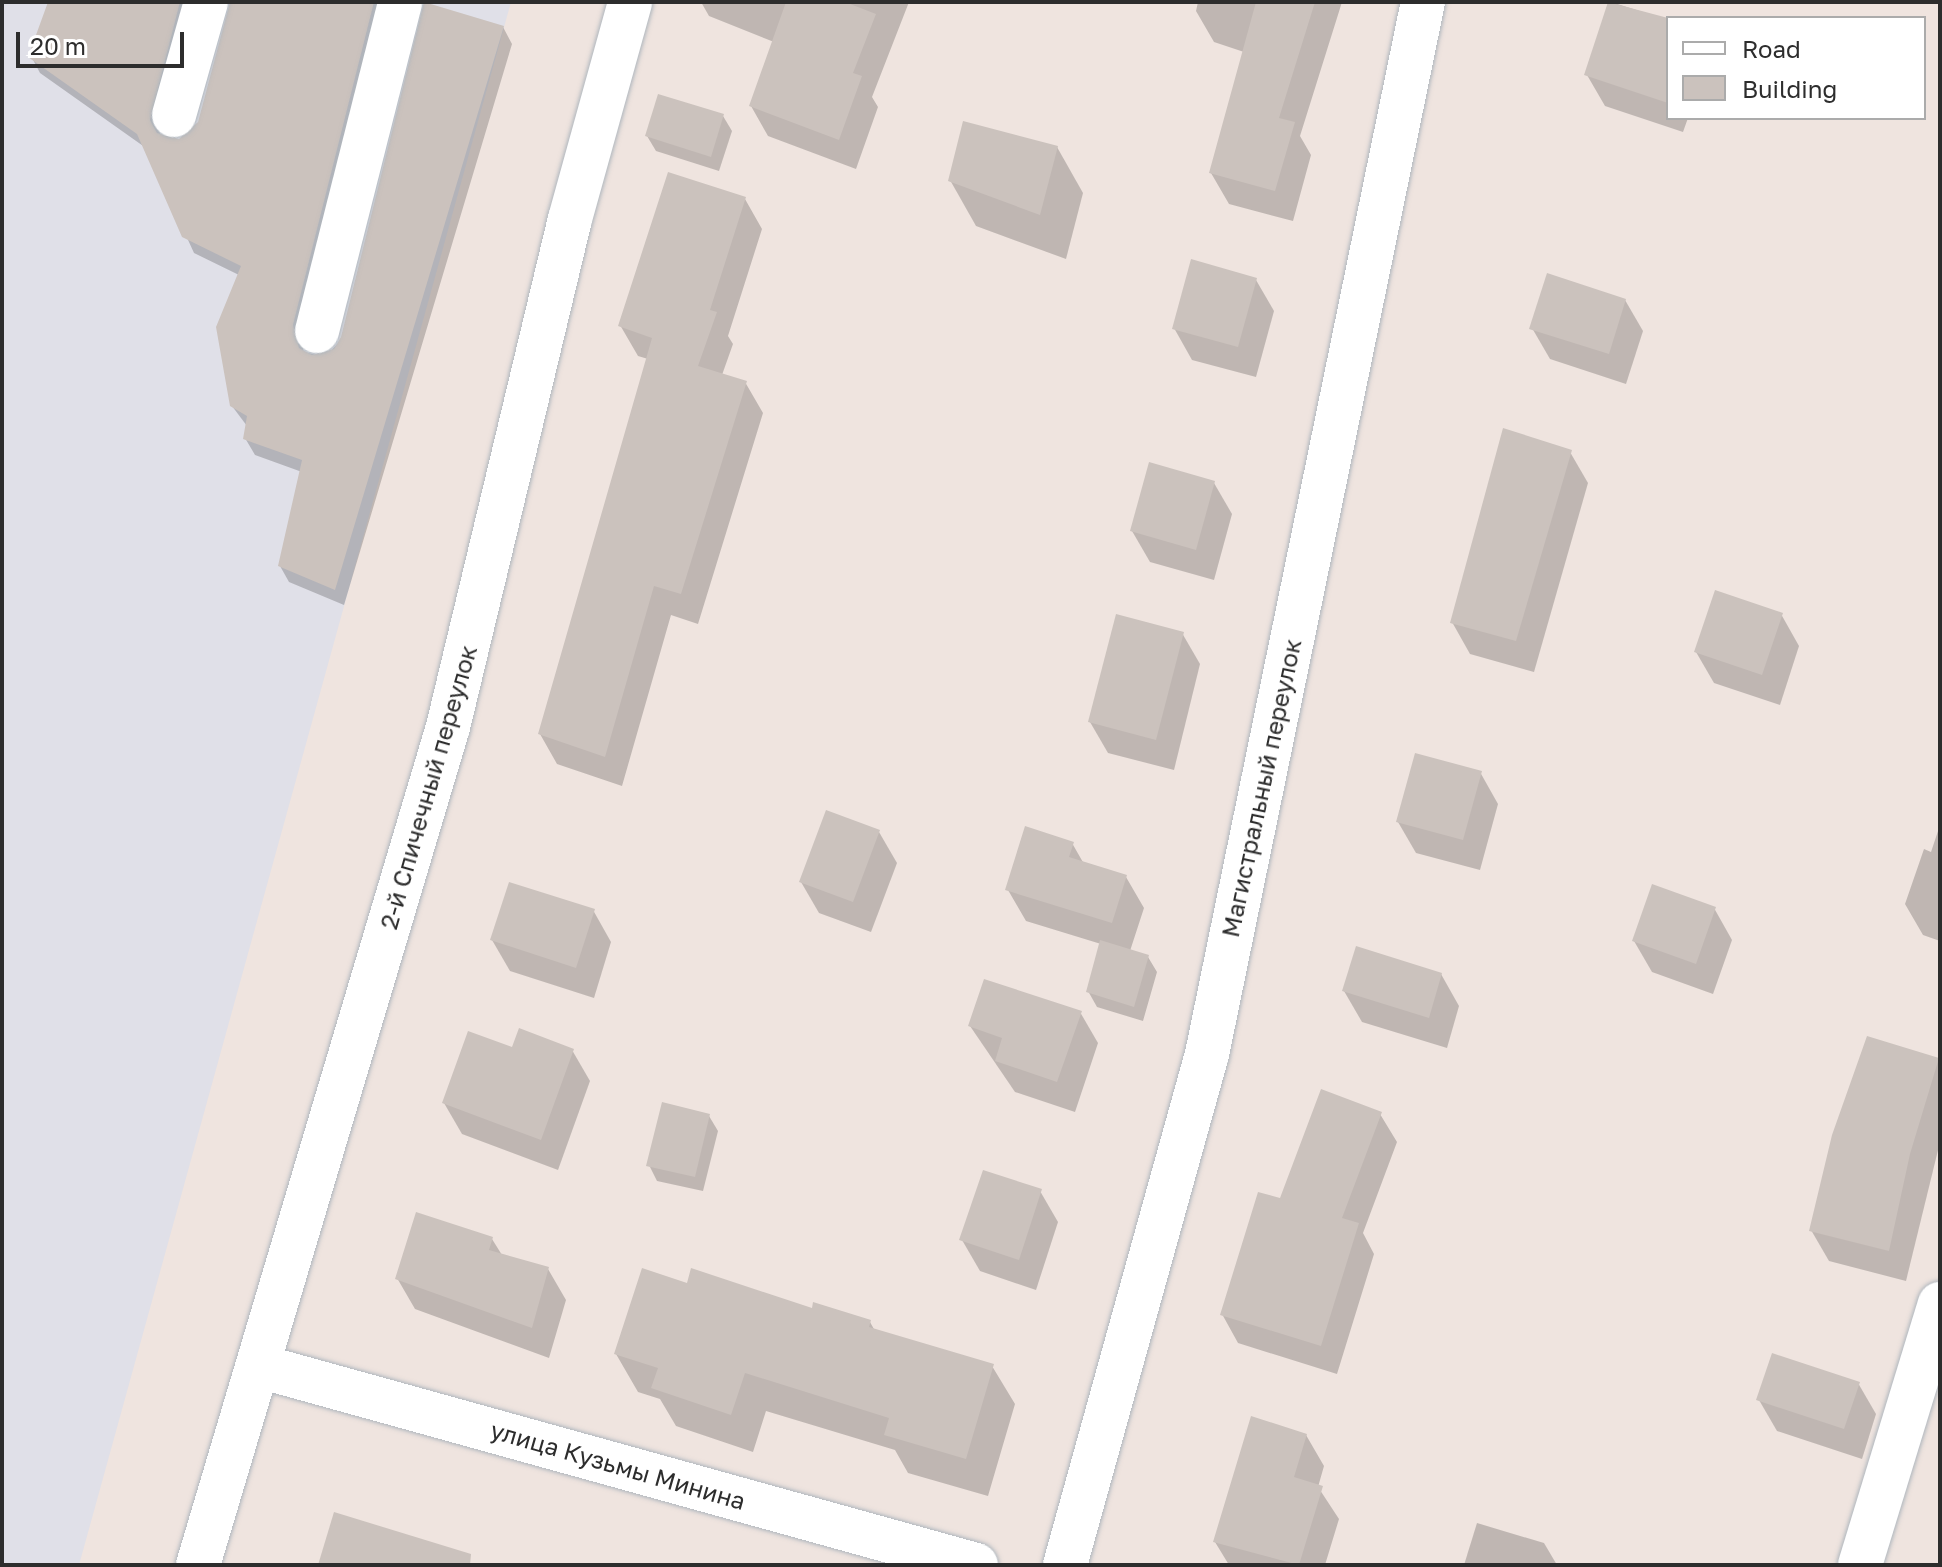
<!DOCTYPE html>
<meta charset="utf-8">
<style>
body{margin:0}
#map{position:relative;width:1942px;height:1567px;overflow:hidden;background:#efe4df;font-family:"Golos Text",sans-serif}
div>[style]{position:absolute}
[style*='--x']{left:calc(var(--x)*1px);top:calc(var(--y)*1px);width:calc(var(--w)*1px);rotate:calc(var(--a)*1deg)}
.industrial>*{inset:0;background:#e0e0e8}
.shadow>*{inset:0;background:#0003}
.building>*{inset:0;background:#cbc2bd}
.roads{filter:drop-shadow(0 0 2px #afb6bd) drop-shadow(0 0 2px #afb6bd)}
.minor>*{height:44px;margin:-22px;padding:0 22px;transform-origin:22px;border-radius:22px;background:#fff}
span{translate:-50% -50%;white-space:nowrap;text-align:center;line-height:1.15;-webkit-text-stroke:7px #fff;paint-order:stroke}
.street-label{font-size:24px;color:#2d2d2d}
.frame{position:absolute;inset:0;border:4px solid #2d2d2d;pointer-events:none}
.legend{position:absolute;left:1666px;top:16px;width:260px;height:104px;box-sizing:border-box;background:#fff;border:2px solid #ababab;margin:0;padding:10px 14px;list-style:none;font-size:24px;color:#2d2d2d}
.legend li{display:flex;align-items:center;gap:16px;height:40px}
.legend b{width:40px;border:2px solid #ababab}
.scale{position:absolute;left:16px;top:32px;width:168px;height:36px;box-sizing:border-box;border:4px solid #2d2d2d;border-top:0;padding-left:10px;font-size:24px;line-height:28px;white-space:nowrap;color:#2d2d2d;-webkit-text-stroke:6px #fff;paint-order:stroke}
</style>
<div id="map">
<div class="industrial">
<div style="clip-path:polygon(2px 2px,511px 2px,79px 1565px,2px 1565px)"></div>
</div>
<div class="shadow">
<div style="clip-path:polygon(50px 2px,200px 2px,158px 127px,161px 137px,182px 141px,200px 123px,231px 2px,385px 2px,301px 343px,304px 352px,325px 357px,343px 338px,503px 27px,512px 44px,344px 605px,289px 582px,280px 566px,302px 472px,255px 455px,245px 438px,247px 426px,232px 406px,239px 275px,194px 253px,146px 148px,40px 73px,31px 56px)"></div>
<div style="clip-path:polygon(701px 2px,909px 2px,872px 97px,878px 107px,856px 169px,768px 136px,751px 106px,774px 42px,709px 16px)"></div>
<div style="clip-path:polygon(1198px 2px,1342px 2px,1300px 136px,1311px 155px,1293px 221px,1229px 204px,1211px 173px,1244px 52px,1214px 42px,1196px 11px)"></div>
<div style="clip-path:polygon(1611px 2px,1668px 20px,1668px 118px,1688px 118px,1683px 132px,1605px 106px,1587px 75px)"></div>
<div style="clip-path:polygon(723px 116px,732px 131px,719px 171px,656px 151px,647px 136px)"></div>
<div style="clip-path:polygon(1057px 147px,1083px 193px,1066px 259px,976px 226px,950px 180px)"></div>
<div style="clip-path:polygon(745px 199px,762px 229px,728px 336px,733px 344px,722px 375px,745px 382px,763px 413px,698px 624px,671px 615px,622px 786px,557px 764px,540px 734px,648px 359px,638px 356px,620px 325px)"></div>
<div style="clip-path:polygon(1256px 280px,1274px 311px,1256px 377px,1192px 360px,1174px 328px)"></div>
<div style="clip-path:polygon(1625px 300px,1643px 331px,1626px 384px,1550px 359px,1532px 328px)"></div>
<div style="clip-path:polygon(1570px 452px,1588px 483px,1534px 672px,1470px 654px,1452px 622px)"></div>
<div style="clip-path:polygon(1214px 483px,1232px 514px,1214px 580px,1150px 562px,1132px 531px)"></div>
<div style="clip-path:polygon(1781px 614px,1799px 646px,1780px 705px,1714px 683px,1696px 652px)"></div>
<div style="clip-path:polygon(1182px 633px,1200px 664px,1174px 770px,1108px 753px,1090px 722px)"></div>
<div style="clip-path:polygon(1480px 772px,1498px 804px,1480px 870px,1416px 853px,1398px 822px)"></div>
<div style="clip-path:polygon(1940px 825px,1940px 941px,1923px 935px,1905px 904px,1924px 849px,1931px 852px)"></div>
<div style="clip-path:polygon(879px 832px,897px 863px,871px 932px,819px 913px,801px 882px)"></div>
<div style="clip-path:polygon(1072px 843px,1084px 864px,1126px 877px,1144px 908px,1130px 951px,1148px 957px,1157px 972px,1143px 1021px,1097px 1007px,1088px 991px,1101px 944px,1026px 921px,1008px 890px)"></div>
<div style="clip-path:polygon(1714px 908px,1732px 940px,1713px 994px,1652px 972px,1634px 941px)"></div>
<div style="clip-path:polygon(593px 910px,611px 942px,594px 998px,510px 971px,492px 940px)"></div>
<div style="clip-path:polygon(1441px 974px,1459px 1006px,1447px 1048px,1362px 1022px,1344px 991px)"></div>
<div style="clip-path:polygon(1080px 1012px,1098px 1043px,1075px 1112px,1015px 1092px,970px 1026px)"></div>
<div style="clip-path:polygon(513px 1049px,572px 1050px,590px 1081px,558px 1170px,462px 1134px,444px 1103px)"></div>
<div style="clip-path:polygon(1938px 1059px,1940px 1142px,1906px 1281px,1829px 1261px,1811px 1230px)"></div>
<div style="clip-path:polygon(1380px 1114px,1397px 1142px,1363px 1233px,1374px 1254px,1337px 1374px,1238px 1343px,1222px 1314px,1281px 1201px)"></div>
<div style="clip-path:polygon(709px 1116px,718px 1131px,703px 1191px,657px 1181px,649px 1165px)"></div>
<div style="clip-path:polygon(1040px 1191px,1058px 1222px,1036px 1290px,980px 1271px,962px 1240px)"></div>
<div style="clip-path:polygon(492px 1239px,502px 1255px,548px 1269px,566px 1300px,549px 1358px,415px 1309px,397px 1278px)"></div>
<div style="clip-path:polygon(688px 1285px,870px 1322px,875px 1331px,992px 1366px,1015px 1404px,988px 1496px,908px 1473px,895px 1450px,766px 1411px,753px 1452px,676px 1426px,660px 1399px,638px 1392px,616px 1354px)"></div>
<div style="clip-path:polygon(1858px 1383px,1876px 1414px,1862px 1459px,1777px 1431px,1759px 1400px)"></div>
<div style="clip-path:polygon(1306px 1435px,1324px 1466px,1318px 1487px,1339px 1519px,1325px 1565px,1229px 1565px,1215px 1542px)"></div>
<div style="clip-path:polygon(1477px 1523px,1544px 1543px,1557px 1565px,1464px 1565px)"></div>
</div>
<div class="building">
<div style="clip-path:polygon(48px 2px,180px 2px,150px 120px,157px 133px,179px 139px,198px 122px,230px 2px,374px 2px,293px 325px,299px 348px,312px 355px,334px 349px,341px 337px,424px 2px,504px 26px,335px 590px,278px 566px,302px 460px,243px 439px,247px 416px,230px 406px,216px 327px,241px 266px,182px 237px,137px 134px,28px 57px)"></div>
<div style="clip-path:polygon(786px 2px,845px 2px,876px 14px,853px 73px,862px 76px,839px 140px,749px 106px)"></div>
<div style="clip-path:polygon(1256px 2px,1315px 2px,1279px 118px,1295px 122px,1275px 191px,1209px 173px)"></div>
<div style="clip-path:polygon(1608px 2px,1668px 18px,1668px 103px,1584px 75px)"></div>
<div style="clip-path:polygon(658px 94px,724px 114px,711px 157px,645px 136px)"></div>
<div style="clip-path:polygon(963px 121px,1058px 146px,1040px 215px,948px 181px)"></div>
<div style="clip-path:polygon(668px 172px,746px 197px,710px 310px,717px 312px,698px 366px,747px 381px,681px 594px,654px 586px,605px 757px,538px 734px,652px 338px,618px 326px)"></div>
<div style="clip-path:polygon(1191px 259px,1257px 278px,1238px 347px,1172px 329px)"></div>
<div style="clip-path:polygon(1547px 273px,1626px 299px,1609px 354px,1529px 329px)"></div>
<div style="clip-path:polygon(1503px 428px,1572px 450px,1516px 641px,1450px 623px)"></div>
<div style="clip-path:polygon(1149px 462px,1215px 481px,1196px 550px,1130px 531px)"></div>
<div style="clip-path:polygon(1715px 590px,1783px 613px,1762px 675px,1694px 652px)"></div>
<div style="clip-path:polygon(1116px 614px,1184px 632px,1156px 740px,1088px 722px)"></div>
<div style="clip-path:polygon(1415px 753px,1482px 771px,1463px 840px,1396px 822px)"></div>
<div style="clip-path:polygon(826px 810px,880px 830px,853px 902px,799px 882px)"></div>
<div style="clip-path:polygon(1025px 826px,1074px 842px,1069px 857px,1127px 875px,1112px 923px,1005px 890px)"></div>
<div style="clip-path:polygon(509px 882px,595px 909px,576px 968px,490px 940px)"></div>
<div style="clip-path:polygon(1652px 884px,1716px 907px,1696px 964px,1632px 941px)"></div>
<div style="clip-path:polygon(1100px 940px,1149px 955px,1134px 1007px,1086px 992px)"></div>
<div style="clip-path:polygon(1356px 946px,1442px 973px,1429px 1018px,1342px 991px)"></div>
<div style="clip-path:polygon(984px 979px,1082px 1011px,1057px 1082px,995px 1061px,1002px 1038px,968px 1026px)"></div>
<div style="clip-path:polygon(519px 1028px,574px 1049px,541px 1140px,442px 1103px,468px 1031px,512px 1047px)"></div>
<div style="clip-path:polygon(1867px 1036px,1939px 1058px,1910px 1154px,1889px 1251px,1809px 1231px,1832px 1135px)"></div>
<div style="clip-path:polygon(1321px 1089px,1382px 1112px,1342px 1218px,1359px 1223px,1321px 1346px,1220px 1315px,1258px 1192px,1280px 1198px)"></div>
<div style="clip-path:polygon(662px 1102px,710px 1114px,695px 1177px,646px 1166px)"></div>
<div style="clip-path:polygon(983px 1170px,1042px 1189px,1019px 1260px,959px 1240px)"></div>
<div style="clip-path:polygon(416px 1212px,493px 1237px,489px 1250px,549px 1267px,532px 1328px,395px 1279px)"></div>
<div style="clip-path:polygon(642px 1268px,687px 1283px,691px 1268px,812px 1308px,813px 1302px,871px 1320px,869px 1327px,994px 1364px,966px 1459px,884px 1435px,889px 1418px,745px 1373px,731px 1415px,651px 1388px,658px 1368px,614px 1354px)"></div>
<div style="clip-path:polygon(1772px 1353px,1860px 1382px,1844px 1429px,1756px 1400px)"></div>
<div style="clip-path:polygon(1251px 1416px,1307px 1434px,1294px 1477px,1323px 1486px,1299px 1565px,1213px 1542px)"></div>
<div style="clip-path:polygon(334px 1512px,471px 1554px,470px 1565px,318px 1565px)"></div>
</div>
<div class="roads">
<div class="minor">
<div style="--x:174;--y:115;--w:117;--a:-74.2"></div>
<div style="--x:317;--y:331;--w:339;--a:-75.8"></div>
<div style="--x:259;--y:1366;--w:744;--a:15.51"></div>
<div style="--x:198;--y:1565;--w:874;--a:-73.39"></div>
<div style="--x:448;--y:727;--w:522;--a:-76.5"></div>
<div style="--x:570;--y:219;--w:225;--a:-74.5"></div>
<div style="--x:1065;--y:1565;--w:530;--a:-74.47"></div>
<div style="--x:1207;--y:1054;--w:1074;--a:-78.4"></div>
<div style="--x:1860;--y:1565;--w:273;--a:-73"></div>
</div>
</div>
<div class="street-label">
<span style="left:428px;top:787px;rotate:-74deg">2-й Спичечный переулок</span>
<span style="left:1261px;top:788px;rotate:-78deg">Магистральный переулок</span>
<span style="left:618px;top:1465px;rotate:16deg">улица Кузьмы Минина</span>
</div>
<div class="frame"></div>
<ul class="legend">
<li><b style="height:10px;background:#fff"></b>Road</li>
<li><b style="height:22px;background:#cbc2bd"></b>Building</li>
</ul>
<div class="scale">20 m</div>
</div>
